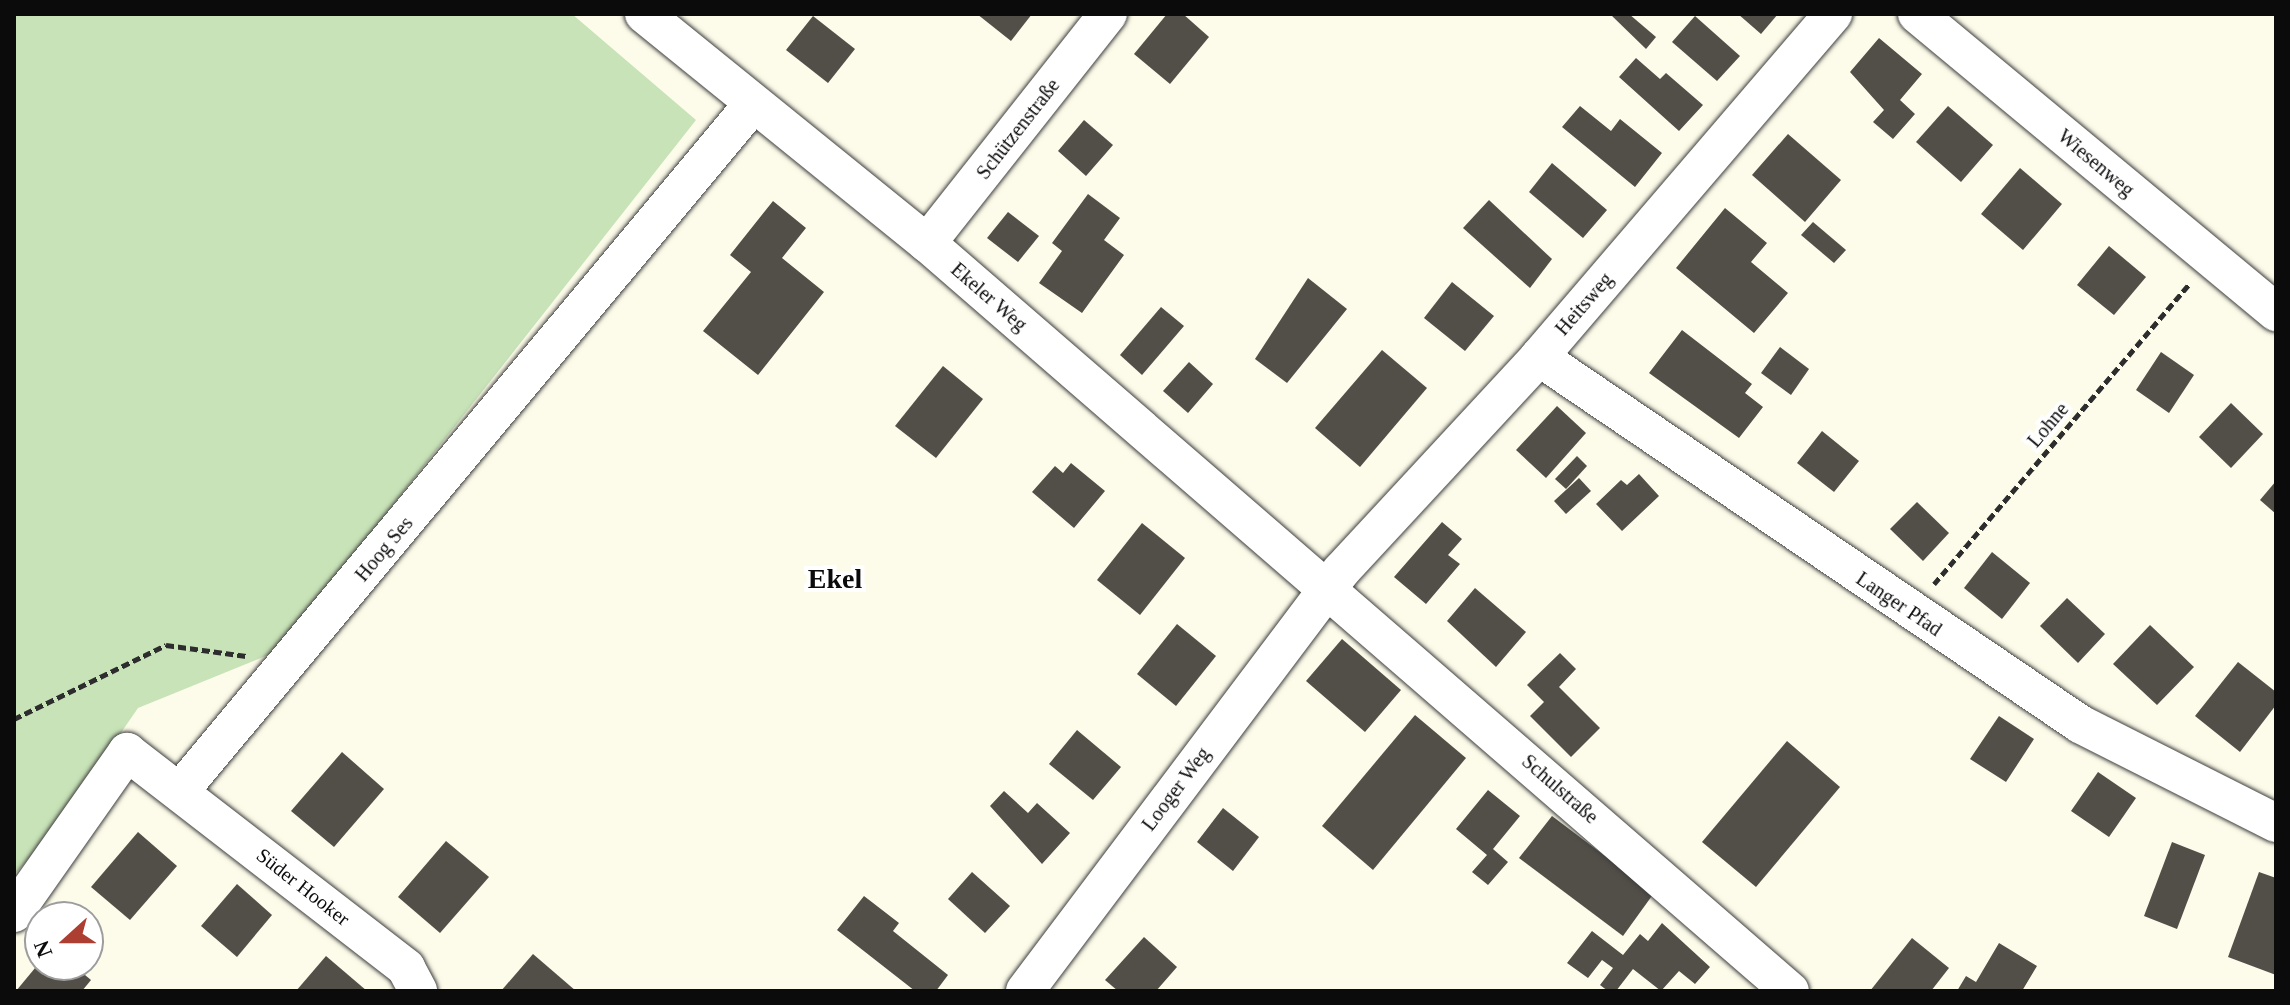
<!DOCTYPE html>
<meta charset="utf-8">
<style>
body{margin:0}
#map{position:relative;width:2290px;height:1005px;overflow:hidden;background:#fdfcea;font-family:Georgia,serif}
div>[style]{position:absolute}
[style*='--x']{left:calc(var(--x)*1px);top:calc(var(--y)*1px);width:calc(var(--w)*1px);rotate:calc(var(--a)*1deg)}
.green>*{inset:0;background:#c8e3b8}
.building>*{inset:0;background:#524e48}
.path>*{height:5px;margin-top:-2.5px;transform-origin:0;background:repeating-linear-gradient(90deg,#2d2d2d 0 8px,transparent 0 12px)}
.roads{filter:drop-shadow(0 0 2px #3e3e3e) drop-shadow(0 0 2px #3e3e3e)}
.minor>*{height:38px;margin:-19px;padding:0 19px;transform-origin:19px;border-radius:19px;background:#fff}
span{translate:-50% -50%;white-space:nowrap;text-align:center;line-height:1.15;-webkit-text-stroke:8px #fff;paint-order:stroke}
.street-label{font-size:20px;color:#0b0b0b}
.district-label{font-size:28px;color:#0b0b0b;font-weight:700}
.frame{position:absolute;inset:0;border:16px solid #0b0b0b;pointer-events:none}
.north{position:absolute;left:24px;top:901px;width:80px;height:80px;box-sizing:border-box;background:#fff;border:2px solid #9d9d9d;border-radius:50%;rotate:249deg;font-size:22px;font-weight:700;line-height:32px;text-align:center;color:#0b0b0b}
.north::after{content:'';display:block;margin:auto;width:28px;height:36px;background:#ac3f31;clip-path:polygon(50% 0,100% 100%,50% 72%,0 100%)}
</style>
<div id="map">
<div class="green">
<div style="clip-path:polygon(14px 14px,572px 14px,696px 120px,278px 651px,138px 708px,52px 833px,14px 875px)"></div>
</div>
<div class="building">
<div style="clip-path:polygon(977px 14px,1032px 14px,1011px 41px)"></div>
<div style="clip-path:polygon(1167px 14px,1183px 14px,1209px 37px,1170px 84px,1134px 54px)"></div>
<div style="clip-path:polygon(1610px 14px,1629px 14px,1656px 37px,1646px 49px)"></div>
<div style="clip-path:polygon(1738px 14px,1778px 14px,1761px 34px)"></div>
<div style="clip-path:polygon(813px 16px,855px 49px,828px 83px,786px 50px)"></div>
<div style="clip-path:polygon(1695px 16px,1740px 56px,1717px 81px,1672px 42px)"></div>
<div style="clip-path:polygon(1879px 38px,1922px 74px,1900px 100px,1915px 114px,1893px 139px,1873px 122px,1884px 110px,1850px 72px)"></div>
<div style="clip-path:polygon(1636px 58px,1660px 79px,1666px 73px,1703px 105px,1679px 131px,1619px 77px)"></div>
<div style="clip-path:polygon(1580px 106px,1611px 131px,1620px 119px,1662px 153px,1635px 187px,1562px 127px)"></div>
<div style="clip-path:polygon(1948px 106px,1993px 145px,1961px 182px,1916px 142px)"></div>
<div style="clip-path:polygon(1084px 120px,1113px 145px,1086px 176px,1058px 151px)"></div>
<div style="clip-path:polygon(1788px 134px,1841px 180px,1805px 222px,1752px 175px)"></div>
<div style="clip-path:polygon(1552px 163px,1607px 210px,1583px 238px,1529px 192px)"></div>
<div style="clip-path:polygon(2020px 168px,2062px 204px,2023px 250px,1981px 214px)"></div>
<div style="clip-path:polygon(1088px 194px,1120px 218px,1104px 240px,1124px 255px,1082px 313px,1039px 283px,1062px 251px,1052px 243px)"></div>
<div style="clip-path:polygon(1489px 200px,1552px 259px,1530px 288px,1463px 228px)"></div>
<div style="clip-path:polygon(773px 201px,806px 228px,782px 258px,824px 292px,758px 375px,703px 331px,751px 272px,730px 255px)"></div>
<div style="clip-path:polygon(1725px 208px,1767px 243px,1751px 262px,1788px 293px,1754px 333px,1676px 268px)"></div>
<div style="clip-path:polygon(1008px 212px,1039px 236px,1018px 262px,987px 238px)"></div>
<div style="clip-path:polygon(1813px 222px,1846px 250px,1834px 263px,1801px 235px)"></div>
<div style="clip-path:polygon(2109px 246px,2146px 277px,2114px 315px,2077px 285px)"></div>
<div style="clip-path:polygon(1308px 278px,1347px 309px,1287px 383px,1255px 359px)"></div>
<div style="clip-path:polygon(1452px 282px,1494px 316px,1465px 351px,1424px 318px)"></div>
<div style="clip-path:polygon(1161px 307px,1184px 326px,1142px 375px,1120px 355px)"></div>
<div style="clip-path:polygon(1682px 330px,1752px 384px,1745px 393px,1763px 407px,1739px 438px,1649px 373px)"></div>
<div style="clip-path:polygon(1780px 347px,1809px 369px,1791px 395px,1761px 373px)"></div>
<div style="clip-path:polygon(1382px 350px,1427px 388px,1360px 467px,1315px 428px)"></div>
<div style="clip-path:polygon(2161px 352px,2194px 375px,2169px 413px,2136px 390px)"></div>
<div style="clip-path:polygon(1189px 362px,1213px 384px,1188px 413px,1163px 391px)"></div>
<div style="clip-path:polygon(943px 366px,983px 399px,936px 458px,895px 426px)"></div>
<div style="clip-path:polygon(2231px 403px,2263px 434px,2231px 468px,2199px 437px)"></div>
<div style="clip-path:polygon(1557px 406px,1586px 433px,1546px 478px,1516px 450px)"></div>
<div style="clip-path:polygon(1822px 431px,1859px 461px,1834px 492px,1797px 463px)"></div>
<div style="clip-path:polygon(1577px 456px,1587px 466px,1566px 489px,1555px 479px)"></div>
<div style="clip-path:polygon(1071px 463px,1105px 491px,1074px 528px,1032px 492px,1055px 466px,1063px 473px)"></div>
<div style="clip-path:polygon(1639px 474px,1659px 496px,1622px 531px,1596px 504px,1621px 480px,1627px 485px)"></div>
<div style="clip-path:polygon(1579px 478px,1591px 491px,1566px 514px,1554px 501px)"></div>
<div style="clip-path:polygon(2276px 481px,2276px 514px,2260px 500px)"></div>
<div style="clip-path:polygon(1917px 502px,1949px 533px,1923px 561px,1890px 529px)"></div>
<div style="clip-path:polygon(1442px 522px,1462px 539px,1448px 555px,1460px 564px,1426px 604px,1394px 577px)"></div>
<div style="clip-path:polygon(1142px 523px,1185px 558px,1140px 615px,1097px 580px)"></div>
<div style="clip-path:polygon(1992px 552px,2030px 583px,2002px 619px,1964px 588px)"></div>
<div style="clip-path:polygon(1475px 588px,1526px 632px,1496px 667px,1447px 621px)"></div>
<div style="clip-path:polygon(2067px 598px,2105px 634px,2078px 663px,2040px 626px)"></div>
<div style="clip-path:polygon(1177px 624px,1216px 656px,1176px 706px,1137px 674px)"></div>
<div style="clip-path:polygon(2150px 625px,2194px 667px,2157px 705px,2113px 664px)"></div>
<div style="clip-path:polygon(1342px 639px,1401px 690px,1365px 732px,1306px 681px)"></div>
<div style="clip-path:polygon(1560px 653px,1576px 669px,1559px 687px,1600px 728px,1571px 757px,1530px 716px,1544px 702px,1527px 685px)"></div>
<div style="clip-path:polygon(2238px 662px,2276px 692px,2276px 705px,2240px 752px,2195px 716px)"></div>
<div style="clip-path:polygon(1415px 715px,1466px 758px,1373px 870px,1322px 826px)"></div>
<div style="clip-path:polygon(1999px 716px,2034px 739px,2006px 782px,1970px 759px)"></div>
<div style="clip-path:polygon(1077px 730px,1121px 767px,1093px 800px,1049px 764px)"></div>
<div style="clip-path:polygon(1787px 741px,1840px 787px,1756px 887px,1702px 842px)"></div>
<div style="clip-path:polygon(342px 752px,384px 789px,334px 847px,291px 811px)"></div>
<div style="clip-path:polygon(2098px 772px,2136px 798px,2109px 837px,2071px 811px)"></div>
<div style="clip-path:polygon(1488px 790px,1520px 816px,1493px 849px,1508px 862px,1488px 885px,1472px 872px,1487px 855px,1456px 829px)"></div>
<div style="clip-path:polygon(1004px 791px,1028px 813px,1037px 803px,1070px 833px,1042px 864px,990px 806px)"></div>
<div style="clip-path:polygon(1223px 808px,1259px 837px,1233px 871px,1197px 842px)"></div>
<div style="clip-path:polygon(1552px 816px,1654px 893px,1623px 936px,1519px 858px)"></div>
<div style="clip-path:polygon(138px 832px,177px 866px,130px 920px,91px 887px)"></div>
<div style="clip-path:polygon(446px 841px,489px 877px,440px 933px,398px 897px)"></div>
<div style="clip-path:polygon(2172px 842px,2205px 855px,2177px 929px,2144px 916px)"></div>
<div style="clip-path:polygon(972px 872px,1010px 906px,985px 933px,948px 899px)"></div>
<div style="clip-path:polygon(2259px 872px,2276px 878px,2276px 975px,2228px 957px)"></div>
<div style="clip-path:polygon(237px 884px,272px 915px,237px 957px,201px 926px)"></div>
<div style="clip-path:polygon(864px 896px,899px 923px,893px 931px,948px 975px,936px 991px,915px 991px,837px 930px)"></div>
<div style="clip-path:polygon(1662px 923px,1710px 967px,1695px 984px,1679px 971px,1661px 991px,1633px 969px,1616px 991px,1608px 991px,1600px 985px,1613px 968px,1602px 960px,1588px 978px,1567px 963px,1592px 931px,1623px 955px,1640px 934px,1648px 941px)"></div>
<div style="clip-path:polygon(1144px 937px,1177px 967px,1156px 991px,1118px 991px,1105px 980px)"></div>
<div style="clip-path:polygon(1912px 938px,1949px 968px,1931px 991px,1870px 991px)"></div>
<div style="clip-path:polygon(1999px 943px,2037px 966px,2022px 991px,1957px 991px,1966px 976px,1976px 982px)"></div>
<div style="clip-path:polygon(533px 954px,576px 991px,501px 991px)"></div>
<div style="clip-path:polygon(326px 956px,367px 991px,296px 991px)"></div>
<div style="clip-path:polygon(40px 962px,73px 965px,91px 980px,82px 991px,16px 991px)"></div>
</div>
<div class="path">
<div style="--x:1934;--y:584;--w:394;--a:-49.6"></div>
<div style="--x:14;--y:719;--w:169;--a:-26"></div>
<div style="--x:166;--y:645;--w:81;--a:7.8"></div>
</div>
<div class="roads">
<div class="minor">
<div style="--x:644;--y:14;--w:364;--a:39"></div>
<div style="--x:927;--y:243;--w:1142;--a:40.92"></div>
<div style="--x:1917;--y:14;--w:467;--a:39.7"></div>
<div style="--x:927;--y:243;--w:292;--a:-51.7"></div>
<div style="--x:1539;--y:357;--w:654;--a:34.15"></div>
<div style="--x:2080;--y:724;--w:220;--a:26.8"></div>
<div style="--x:180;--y:791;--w:895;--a:-50.17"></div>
<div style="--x:14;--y:913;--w:197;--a:-54.9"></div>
<div style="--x:127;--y:752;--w:353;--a:37.7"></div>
<div style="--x:406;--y:968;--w:26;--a:62"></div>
<div style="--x:1025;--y:991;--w:526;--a:-53.04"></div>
<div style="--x:1341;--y:571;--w:292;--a:-47.2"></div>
<div style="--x:1539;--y:357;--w:452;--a:-49.4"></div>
</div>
</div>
<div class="street-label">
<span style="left:1018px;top:129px;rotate:-52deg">Schützenstraße</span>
<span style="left:2096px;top:163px;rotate:40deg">Wiesenweg</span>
<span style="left:989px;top:297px;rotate:41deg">Ekeler Weg</span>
<span style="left:1584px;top:304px;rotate:-49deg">Heitsweg</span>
<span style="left:2048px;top:425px;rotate:-50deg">Lohne</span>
<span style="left:384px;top:549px;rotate:-50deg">Hoog Ses</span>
<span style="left:1899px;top:604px;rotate:34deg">Langer Pfad</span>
<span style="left:1176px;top:789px;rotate:-53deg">Looger Weg</span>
<span style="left:1560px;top:789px;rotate:41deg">Schulstraße</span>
<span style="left:303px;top:887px;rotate:38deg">Süder Hooker</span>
</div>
<div class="district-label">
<span style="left:835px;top:579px">Ekel</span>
</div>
<div class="frame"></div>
<div class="north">N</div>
</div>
